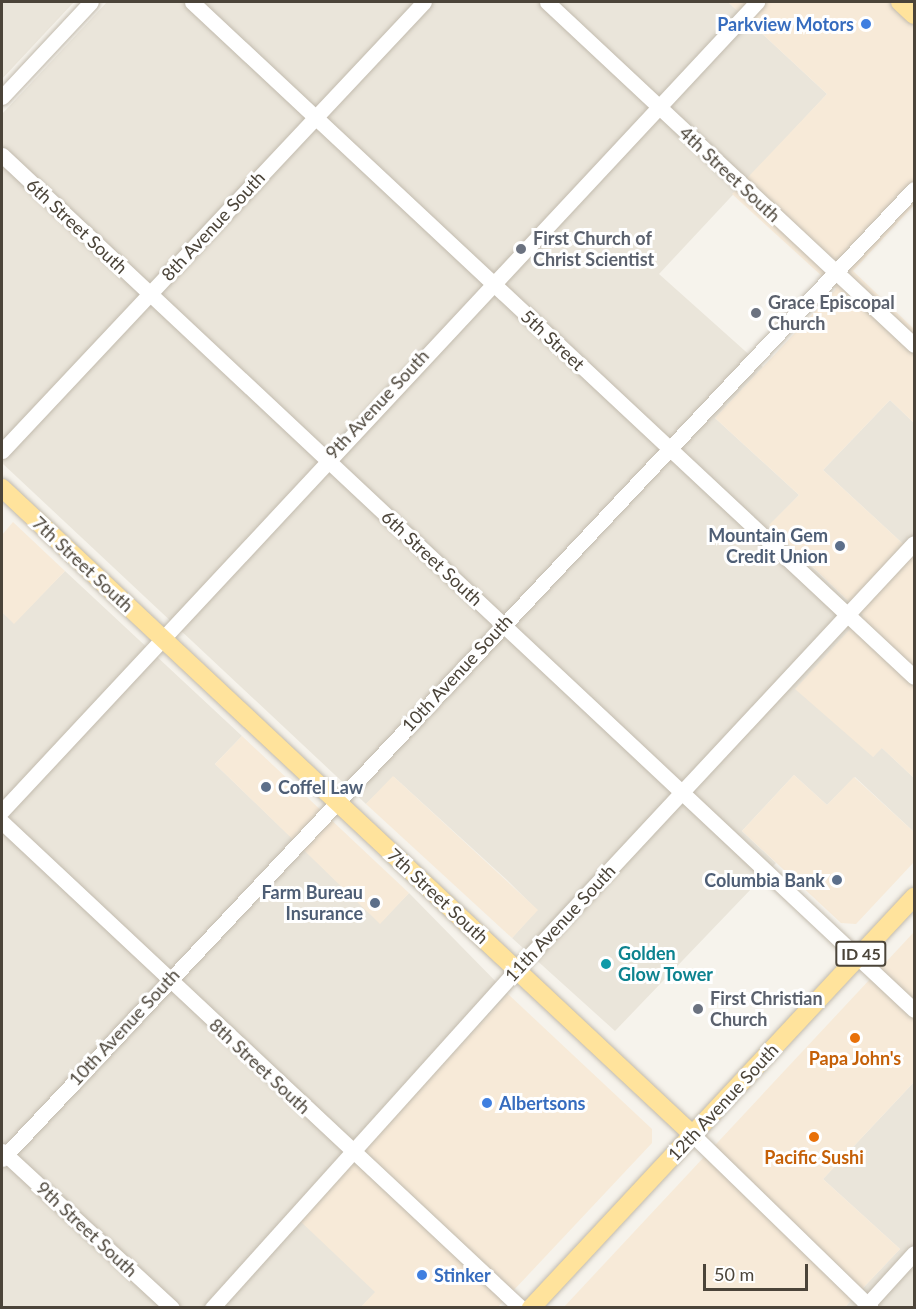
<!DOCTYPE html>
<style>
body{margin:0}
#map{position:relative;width:916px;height:1309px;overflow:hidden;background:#f6f3ec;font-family:Lato,sans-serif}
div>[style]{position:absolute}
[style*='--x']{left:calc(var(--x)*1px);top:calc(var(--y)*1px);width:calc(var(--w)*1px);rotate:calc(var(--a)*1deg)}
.residential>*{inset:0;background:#eae5da}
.commercial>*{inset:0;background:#f7ead8}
.roads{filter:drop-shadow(0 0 2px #c2bbae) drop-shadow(0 0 2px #c2bbae)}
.minor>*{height:15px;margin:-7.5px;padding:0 7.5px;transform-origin:7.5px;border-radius:7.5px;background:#fff}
.major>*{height:18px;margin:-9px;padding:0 9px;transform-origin:9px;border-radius:9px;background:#ffe39c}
.dots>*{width:16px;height:16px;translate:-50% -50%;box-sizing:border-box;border:3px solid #fff;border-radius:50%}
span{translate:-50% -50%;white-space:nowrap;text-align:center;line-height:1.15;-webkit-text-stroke:6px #fff;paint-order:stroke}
.shield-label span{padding:2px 4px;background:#fff;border:2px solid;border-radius:4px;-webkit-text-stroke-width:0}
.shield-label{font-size:16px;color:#4b4439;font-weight:700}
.shop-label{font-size:18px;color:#366cbe;font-weight:700}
.right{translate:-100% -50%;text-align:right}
.left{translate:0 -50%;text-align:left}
.street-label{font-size:18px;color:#4b4439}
.worship-label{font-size:18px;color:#5b616d;font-weight:700}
.service-label{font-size:18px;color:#4e5e75;font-weight:700}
.culture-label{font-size:18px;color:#0d838f;font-weight:700}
.food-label{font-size:18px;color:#c56008;font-weight:700}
.frame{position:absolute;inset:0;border:3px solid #4b4439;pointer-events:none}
.scale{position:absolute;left:703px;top:1264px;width:105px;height:27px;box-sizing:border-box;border:3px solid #4b4439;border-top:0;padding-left:8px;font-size:18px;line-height:21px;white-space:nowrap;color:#4b4439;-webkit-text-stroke:4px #fff;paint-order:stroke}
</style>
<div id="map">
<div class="residential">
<div style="clip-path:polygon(2px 2px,74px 2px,2px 79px)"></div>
<div style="clip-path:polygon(107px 2px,728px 2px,827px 94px,659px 274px,763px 367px,715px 418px,799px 495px,769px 526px,863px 615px,873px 757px,881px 747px,914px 778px,914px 832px,855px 777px,827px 805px,794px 775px,742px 831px,776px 863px,615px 1031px,512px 938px,537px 910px,507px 880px,394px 777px,366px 804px,2px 463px,2px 114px)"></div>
<div style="clip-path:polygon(890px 400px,914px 423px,914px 554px,823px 470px)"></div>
<div style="clip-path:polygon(65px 571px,242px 736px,215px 764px,380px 923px,409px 893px,508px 994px,298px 1218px,376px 1292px,361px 1307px,2px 1307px,2px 612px,14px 623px)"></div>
<div style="clip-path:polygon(914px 1082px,914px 1307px,845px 1307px,900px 1249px,823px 1179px)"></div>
</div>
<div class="commercial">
<div style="clip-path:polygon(728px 2px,914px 2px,914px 205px,853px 271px,914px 329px,914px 423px,890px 400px,823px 470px,914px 554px,914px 778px,882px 748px,873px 757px,795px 689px,863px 615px,769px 525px,799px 495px,715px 418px,836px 289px,732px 194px,827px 94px)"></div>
<div style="clip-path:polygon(13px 522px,65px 571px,14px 624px,2px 612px,2px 535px)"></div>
<div style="clip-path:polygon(242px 736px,409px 893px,380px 924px,215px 764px)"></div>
<div style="clip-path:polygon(794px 775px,827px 805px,854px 777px,914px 832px,914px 862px,856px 924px,841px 923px,742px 831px)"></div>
<div style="clip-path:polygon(393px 776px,538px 910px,512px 938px,366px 804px)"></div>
<div style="clip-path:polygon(914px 932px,914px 1082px,823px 1179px,900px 1249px,845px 1307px,563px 1308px)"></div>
<div style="clip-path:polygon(508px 994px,652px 1129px,652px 1143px,498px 1307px,361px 1307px,375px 1292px,298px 1219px)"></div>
</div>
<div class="roads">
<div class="minor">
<div style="--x:192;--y:2;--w:988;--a:43.07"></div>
<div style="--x:547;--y:2;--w:502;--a:43.06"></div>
<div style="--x:2;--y:97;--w:130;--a:-46.9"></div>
<div style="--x:2;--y:155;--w:1250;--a:43.15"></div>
<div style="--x:2;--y:451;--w:616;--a:-46.78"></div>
<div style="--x:2;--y:811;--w:1107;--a:-46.98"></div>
<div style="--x:2;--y:822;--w:711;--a:43.12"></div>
<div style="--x:693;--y:1135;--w:248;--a:44.2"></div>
<div style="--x:2;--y:1151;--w:231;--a:42.7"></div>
<div style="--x:2;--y:1159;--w:1331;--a:-46.77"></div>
<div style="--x:212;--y:1308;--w:456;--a:-48"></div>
<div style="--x:517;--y:969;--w:582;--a:-47.02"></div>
<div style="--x:864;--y:1308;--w:74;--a:-47.7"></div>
</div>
<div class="major">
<div style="--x:900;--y:2;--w:19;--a:43"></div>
<div style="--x:2;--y:488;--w:947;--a:43.12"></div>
<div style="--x:531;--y:1308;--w:562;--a:-47.02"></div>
</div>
</div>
<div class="dots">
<div style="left:866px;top:24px;background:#3f7fe0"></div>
<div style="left:521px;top:249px;background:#6b7280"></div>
<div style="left:756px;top:313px;background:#6b7280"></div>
<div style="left:840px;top:546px;background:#5c6f8a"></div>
<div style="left:266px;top:787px;background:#5c6f8a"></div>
<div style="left:837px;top:880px;background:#5c6f8a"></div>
<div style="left:375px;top:903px;background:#5c6f8a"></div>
<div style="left:606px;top:964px;background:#0f9aa8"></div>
<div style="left:698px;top:1009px;background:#6b7280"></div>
<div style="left:855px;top:1038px;background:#e8710a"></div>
<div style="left:487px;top:1103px;background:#3f7fe0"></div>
<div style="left:814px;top:1137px;background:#e8710a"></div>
<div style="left:422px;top:1275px;background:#3f7fe0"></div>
</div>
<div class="shield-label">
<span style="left:861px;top:954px">ID 45</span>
</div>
<div class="shop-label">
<span class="right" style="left:854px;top:24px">Parkview Motors</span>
<span class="left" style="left:499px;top:1103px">Albertsons</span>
<span class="left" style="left:434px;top:1275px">Stinker</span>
</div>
<div class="street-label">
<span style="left:730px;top:174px;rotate:43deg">4th Street South</span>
<span style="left:77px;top:226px;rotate:43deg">6th Street South</span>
<span style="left:213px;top:226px;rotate:-47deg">8th Avenue South</span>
<span style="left:553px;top:340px;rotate:43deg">5th Street</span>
<span style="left:377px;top:404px;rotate:-47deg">9th Avenue South</span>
<span style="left:432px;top:558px;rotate:43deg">6th Street South</span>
<span style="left:83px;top:564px;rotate:43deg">7th Street South</span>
<span style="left:457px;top:673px;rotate:-47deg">10th Avenue South</span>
<span style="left:438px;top:896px;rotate:43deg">7th Street South</span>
<span style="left:560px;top:923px;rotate:-47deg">11th Avenue South</span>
<span style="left:124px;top:1027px;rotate:-47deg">10th Avenue South</span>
<span style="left:260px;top:1066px;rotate:43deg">8th Street South</span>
<span style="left:723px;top:1102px;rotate:-47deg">12th Avenue South</span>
<span style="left:87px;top:1229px;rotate:43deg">9th Street South</span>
</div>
<div class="worship-label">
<span class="left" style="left:533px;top:249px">First Church of<br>Christ Scientist</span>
<span class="left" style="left:768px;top:313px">Grace Episcopal<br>Church</span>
<span class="left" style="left:710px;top:1009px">First Christian<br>Church</span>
</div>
<div class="service-label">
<span class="right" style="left:828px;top:546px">Mountain Gem<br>Credit Union</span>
<span class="left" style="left:278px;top:787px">Coffel Law</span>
<span class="right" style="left:825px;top:880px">Columbia Bank</span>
<span class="right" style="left:363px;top:903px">Farm Bureau<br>Insurance</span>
</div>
<div class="culture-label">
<span class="left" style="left:618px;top:964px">Golden<br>Glow Tower</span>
</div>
<div class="food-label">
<span style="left:855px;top:1058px">Papa John's</span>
<span style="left:814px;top:1157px">Pacific Sushi</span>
</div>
<div class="frame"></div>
<div class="scale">50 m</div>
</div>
